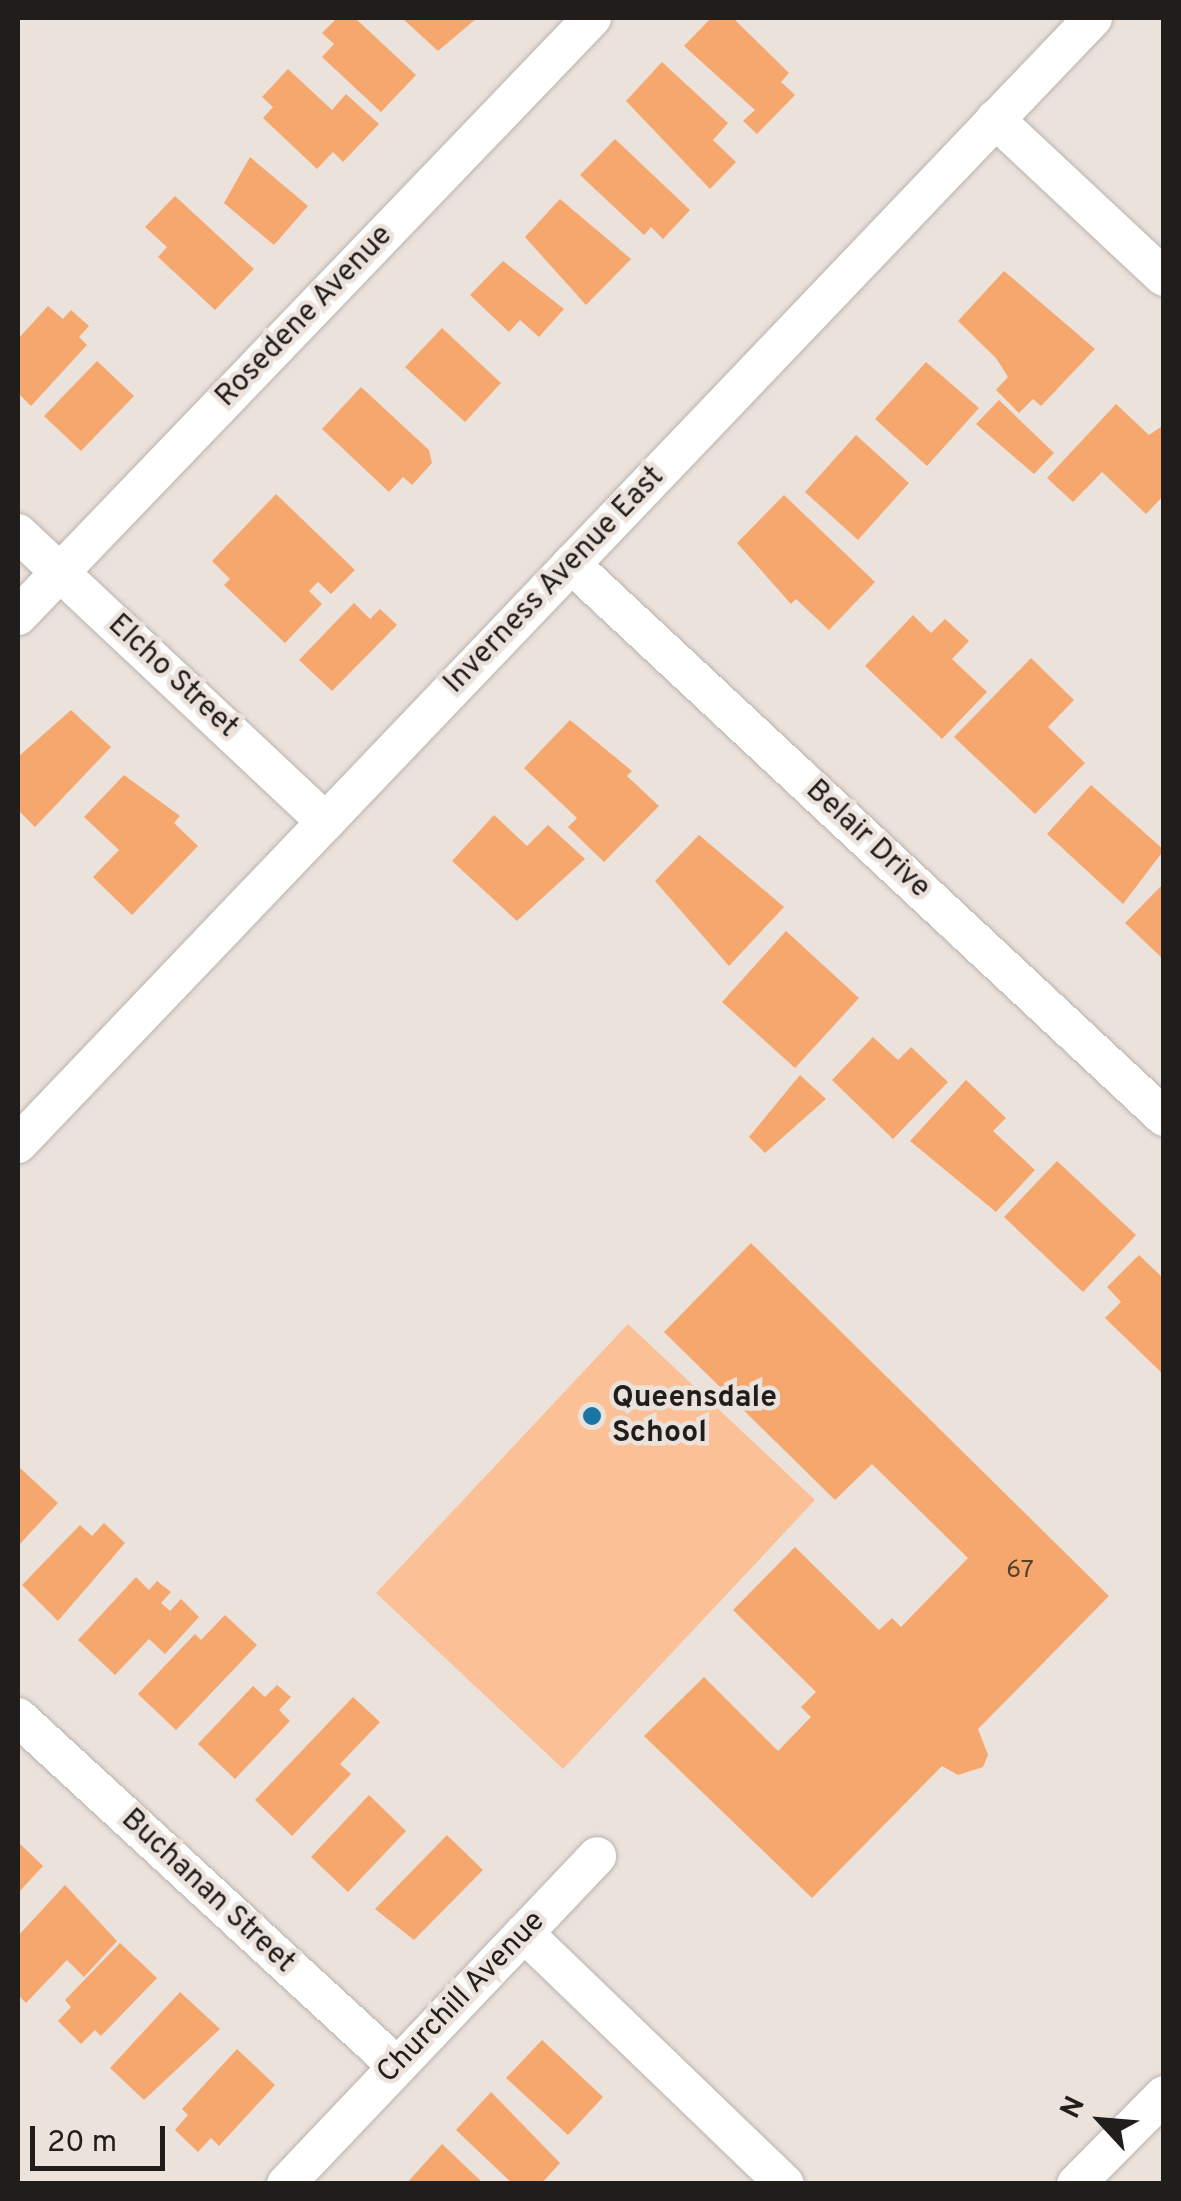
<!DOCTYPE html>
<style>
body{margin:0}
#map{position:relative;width:1181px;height:2201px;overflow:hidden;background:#ebe2dc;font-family:Overpass,sans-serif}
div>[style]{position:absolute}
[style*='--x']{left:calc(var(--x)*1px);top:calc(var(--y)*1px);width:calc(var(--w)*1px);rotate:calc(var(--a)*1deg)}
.green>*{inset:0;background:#fcc096}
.building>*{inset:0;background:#f5a76e}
.roads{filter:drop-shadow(0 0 2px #bab2ac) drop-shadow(0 0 2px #bab2ac)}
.street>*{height:38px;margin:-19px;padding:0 19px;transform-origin:19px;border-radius:19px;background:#fff}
.dots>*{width:28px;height:28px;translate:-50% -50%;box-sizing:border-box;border:5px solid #ebe2dc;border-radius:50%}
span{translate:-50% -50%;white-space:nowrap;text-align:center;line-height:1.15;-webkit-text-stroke:9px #ebe2dc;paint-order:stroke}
.number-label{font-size:25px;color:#554030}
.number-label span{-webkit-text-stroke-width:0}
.street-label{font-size:30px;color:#201d1b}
.poi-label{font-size:30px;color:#201d1b;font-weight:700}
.left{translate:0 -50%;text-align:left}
.frame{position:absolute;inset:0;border:20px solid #201d1b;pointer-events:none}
.north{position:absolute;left:1051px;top:2071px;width:100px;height:100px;-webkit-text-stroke:8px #ebe2dc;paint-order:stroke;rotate:296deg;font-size:28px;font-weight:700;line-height:40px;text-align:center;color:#201d1b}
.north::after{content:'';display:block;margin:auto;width:35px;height:45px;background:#201d1b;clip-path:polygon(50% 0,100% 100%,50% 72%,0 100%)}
.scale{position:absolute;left:30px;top:2126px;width:135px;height:45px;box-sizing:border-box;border:5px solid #201d1b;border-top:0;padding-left:12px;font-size:30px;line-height:35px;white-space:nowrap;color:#201d1b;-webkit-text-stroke:8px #ebe2dc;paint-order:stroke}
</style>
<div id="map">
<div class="green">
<div style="clip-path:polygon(628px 1324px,815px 1500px,563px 1769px,376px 1593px)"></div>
</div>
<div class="building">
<div style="clip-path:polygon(337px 18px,355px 18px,416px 75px,381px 112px,322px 57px,334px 44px,322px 33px)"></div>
<div style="clip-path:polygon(402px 18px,477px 18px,438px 51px)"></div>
<div style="clip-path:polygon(711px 18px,733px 18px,789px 73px,781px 82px,795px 95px,757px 134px,743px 121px,755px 110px,684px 46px)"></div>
<div style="clip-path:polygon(662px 62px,728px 123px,713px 140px,736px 162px,710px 189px,626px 101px)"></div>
<div style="clip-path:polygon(288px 69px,332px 110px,346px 94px,379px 124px,343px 162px,333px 152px,317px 169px,263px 118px,273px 107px,262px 97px)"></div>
<div style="clip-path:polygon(615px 139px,690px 210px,663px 239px,651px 227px,644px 235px,580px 175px)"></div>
<div style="clip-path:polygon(250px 157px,308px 206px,274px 245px,224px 203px)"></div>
<div style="clip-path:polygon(175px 196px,254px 269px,215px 310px,158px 257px,167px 247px,145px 227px)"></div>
<div style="clip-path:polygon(560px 199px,631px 259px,586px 305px,525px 237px)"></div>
<div style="clip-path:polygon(503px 261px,564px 309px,539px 337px,520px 320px,509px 332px,470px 295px)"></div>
<div style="clip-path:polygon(1004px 271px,1095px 349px,1041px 406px,1033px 399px,1019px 413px,996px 390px,1008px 377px,996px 358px,958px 321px)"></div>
<div style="clip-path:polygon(48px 306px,63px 319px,71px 310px,89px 326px,79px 337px,87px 345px,31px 406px,18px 393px,18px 339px)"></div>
<div style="clip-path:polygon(442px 328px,501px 383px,465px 422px,405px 367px)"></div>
<div style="clip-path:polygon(97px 361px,134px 396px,81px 451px,44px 416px)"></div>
<div style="clip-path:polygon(926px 362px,979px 408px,927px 466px,875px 419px)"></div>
<div style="clip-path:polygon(361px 387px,429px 450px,432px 463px,412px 485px,403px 477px,389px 492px,322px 429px)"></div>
<div style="clip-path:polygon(999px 400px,1054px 453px,1034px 474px,976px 424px)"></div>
<div style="clip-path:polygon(1116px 404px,1149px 435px,1164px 425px,1164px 495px,1146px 514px,1102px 472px,1073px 502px,1047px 478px)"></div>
<div style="clip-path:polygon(856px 435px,909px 483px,858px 540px,805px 492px)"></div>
<div style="clip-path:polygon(276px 494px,355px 570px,331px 594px,318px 582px,309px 591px,322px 604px,285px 643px,224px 585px,230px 579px,212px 561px)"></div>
<div style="clip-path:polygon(784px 495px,875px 582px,829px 630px,796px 599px,791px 604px,737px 543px)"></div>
<div style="clip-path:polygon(354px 603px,370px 619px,380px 609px,397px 625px,332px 691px,299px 660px)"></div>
<div style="clip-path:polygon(913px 615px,931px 633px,945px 619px,969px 641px,952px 659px,987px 692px,942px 739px,865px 666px)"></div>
<div style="clip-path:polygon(1031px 658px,1074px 700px,1048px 727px,1085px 763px,1035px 814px,954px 737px)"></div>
<div style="clip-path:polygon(71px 710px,111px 747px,35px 827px,18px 810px,18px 757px)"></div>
<div style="clip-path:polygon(570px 720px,632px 771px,627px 776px,659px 806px,604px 862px,568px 827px,577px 818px,524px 768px)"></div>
<div style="clip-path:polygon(124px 775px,180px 816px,174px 823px,198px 846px,132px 915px,93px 877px,119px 850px,84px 817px)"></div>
<div style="clip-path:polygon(1091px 785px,1164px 850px,1123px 904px,1047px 834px)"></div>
<div style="clip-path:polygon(494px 815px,527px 846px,548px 825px,585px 859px,517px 921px,452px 861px)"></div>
<div style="clip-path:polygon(699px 835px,784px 907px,729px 966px,655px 881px)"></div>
<div style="clip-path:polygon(1164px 883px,1164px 960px,1125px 923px)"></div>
<div style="clip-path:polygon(786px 931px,859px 998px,795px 1068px,722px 1002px)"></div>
<div style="clip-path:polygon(873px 1037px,898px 1060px,911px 1047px,948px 1082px,893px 1139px,832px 1080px)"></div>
<div style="clip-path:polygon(800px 1075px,826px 1099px,765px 1153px,749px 1137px)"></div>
<div style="clip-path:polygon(966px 1080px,1006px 1118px,993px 1131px,1035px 1170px,996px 1212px,910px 1141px)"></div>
<div style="clip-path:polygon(1057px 1161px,1136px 1235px,1083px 1292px,1004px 1217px)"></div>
<div style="clip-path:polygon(751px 1243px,1109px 1596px,978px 1729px,988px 1755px,983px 1767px,958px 1775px,942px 1766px,812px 1898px,644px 1736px,704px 1677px,778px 1751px,811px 1717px,801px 1707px,816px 1692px,733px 1610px,795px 1547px,879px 1630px,892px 1618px,901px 1627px,968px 1558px,872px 1464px,835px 1500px,664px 1332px)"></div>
<div style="clip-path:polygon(1139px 1255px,1164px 1279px,1164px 1375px,1105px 1318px,1121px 1302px,1107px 1287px)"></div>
<div style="clip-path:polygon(20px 1468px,58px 1503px,18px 1546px,18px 1471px)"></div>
<div style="clip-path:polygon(104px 1523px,125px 1543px,58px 1621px,22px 1585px,80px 1525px,92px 1536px)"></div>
<div style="clip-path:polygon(136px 1577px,149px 1590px,157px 1581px,171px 1592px,161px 1603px,170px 1611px,181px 1599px,199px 1617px,165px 1654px,149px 1639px,115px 1675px,78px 1640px)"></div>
<div style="clip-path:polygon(225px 1615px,257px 1645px,176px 1730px,138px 1694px,195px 1634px,201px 1640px)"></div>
<div style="clip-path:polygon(277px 1685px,291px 1697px,279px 1710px,290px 1721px,235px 1779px,198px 1744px,253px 1686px,265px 1697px)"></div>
<div style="clip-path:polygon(353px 1697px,380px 1722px,340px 1764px,351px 1774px,292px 1836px,255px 1800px)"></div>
<div style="clip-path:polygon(369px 1795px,406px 1831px,348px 1892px,311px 1857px)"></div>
<div style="clip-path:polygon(447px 1835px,483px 1870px,414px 1940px,375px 1909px)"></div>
<div style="clip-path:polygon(18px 1842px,43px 1866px,18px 1893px)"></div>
<div style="clip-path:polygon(65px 1885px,117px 1941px,84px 1977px,67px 1960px,26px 2003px,18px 1995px,18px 1936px)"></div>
<div style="clip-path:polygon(120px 1943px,157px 1978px,101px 2036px,95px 2030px,81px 2044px,58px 2021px,71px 2007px,65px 2000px)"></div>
<div style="clip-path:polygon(180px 1992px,220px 2029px,144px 2100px,110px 2068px)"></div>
<div style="clip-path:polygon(542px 2040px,603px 2097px,568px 2135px,506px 2078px)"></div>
<div style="clip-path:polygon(237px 2049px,275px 2085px,219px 2146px,211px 2138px,198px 2152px,175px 2130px,188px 2115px,182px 2109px)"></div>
<div style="clip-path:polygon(491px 2092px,560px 2163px,541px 2184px,513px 2184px,456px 2130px)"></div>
<div style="clip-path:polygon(442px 2144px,484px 2184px,406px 2184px)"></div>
</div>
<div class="roads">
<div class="street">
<div style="--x:995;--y:119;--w:231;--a:43.1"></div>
<div style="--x:18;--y:533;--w:422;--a:43.2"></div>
<div style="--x:571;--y:564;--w:811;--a:43"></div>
<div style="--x:18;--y:616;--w:829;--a:-46.17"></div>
<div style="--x:18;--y:1144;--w:1557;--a:-46.33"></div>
<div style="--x:18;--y:1717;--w:515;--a:42.64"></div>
<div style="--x:524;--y:1933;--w:362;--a:43.9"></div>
<div style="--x:286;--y:2184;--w:452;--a:-46.5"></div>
<div style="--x:1076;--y:2184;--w:125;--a:-45.3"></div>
</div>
</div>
<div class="dots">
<div style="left:592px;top:1416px;background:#1976a4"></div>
</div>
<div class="number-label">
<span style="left:1020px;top:1571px">67</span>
</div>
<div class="street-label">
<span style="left:305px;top:317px;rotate:-46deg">Rosedene Avenue</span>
<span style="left:555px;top:581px;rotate:-46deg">Inverness Avenue East</span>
<span style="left:172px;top:677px;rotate:43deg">Elcho Street</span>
<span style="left:867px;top:840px;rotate:43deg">Belair Drive</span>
<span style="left:207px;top:1892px;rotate:43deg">Buchanan Street</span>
<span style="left:462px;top:1998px;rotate:-46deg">Churchill Avenue</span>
</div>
<div class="poi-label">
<span class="left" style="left:612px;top:1416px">Queensdale<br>School</span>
</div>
<div class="frame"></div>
<div class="north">N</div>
<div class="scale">20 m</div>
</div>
